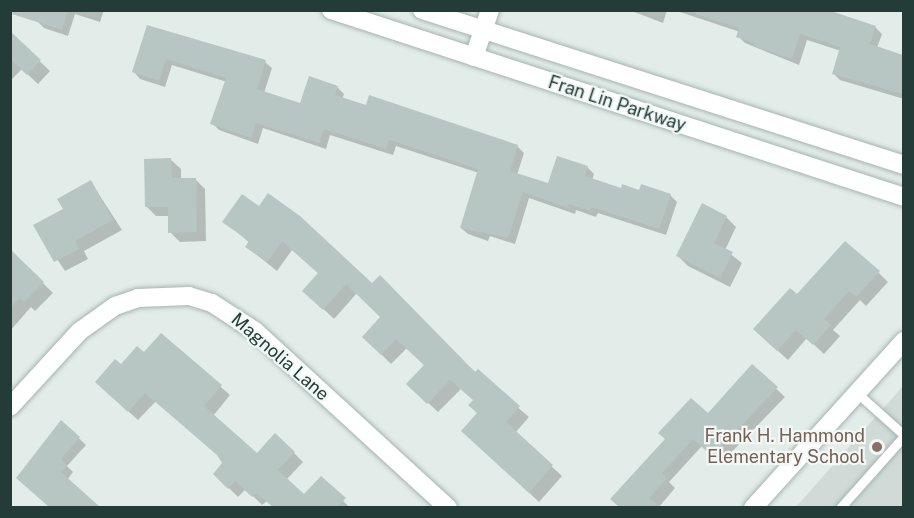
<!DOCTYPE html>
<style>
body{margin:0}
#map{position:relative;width:914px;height:518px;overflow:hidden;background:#e2ece8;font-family:"Public Sans",sans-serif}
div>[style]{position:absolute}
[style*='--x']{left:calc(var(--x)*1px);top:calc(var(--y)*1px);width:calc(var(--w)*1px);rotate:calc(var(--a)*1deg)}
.built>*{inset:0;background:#d0dbd7}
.shadow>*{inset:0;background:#0003}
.building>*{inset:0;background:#b7c6c2}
.roads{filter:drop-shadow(0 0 2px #a5b4b0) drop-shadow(0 0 2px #a5b4b0)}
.service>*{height:9px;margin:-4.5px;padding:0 4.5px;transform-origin:4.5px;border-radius:4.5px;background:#fff}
.minor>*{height:18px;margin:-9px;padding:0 9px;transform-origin:9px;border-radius:9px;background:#fff}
.tertiary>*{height:18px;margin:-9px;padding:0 9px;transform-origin:9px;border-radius:9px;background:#fff}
.dots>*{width:16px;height:16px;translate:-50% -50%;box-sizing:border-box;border:3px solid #f2f8f6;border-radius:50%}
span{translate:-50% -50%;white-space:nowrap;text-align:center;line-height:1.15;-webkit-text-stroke:4.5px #f2f8f6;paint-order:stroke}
.street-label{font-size:18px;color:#233c38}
.education-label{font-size:18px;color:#785e54}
.right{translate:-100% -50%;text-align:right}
.frame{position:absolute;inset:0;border:12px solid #233c38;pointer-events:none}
</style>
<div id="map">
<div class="built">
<div style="clip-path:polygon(903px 386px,903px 507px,796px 507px)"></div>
</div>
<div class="shadow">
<div style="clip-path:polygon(40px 10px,104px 10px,100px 22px,75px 14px,68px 36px,44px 28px,37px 21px)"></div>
<div style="clip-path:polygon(629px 10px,667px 10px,663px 23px)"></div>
<div style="clip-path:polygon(674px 10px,759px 10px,875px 27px,882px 34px,877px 48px,904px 57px,904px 99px,840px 80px,833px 73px,841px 51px,807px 40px,799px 65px,745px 43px,738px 36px,740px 32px)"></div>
<div style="clip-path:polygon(148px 26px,265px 62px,272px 68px,264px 93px,301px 105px,337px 87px,344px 94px,342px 99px,517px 146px,524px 153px,517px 175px,549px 185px,587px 167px,594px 174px,592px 180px,622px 189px,670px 195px,677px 202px,666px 235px,598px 213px,596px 217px,576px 210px,575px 214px,529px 198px,515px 244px,490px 236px,488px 241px,468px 234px,461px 228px,479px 173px,396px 146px,393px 155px,330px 135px,326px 149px,263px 128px,258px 144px,219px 130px,212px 123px,227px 82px,172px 65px,165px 87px,140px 79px,134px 72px)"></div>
<div style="clip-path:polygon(10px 33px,50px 71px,38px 84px,22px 69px,10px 81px)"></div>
<div style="clip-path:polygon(171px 160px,181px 169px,181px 179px,195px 179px,205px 189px,206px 241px,180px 242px,170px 232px,169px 216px,156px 216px,147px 207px)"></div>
<div style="clip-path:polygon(91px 182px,122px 230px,84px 251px,88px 259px,65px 271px,35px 226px,65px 210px)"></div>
<div style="clip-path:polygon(243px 196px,372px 285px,529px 417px,515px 433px,562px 476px,539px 502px,473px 440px,479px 414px,475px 401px,461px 389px,438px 412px,408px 384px,425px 366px,407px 348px,391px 364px,364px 337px,382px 317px,357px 293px,334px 319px,314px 300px,319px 274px,292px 250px,277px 271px,247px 247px,250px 243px,224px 221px)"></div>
<div style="clip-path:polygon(726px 217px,736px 227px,725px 250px,742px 263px,730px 287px,688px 266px,678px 256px)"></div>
<div style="clip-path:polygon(10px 251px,53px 293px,35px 311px,31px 307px,10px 331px)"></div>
<div style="clip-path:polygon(878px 272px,888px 282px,866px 306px,860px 300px,833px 330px,840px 336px,824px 354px,807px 338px,788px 360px,765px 339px,797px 297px)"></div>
<div style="clip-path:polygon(161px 335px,230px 395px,213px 416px,257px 455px,294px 453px,303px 462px,286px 480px,305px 496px,321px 478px,350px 508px,274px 508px,267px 501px,262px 505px,246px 489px,238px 497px,224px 483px,224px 463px,220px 457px,156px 401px,138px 420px,106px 391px,121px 366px,144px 354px)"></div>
<div style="clip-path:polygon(752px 366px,785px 397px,721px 463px,702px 446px,669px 482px,675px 488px,658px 508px,620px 508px,612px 499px,708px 415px)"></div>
<div style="clip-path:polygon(62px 422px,86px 445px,67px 466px,73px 472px,67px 480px,98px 508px,58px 508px,49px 499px)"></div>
</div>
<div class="building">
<div style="clip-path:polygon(13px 10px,68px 10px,62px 30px,12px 14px)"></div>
<div style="clip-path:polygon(697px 10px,828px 10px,876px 26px,870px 44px,903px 55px,903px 94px,832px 74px,840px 47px,800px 34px,792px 59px,753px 46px,755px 43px,736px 37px,739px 28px,696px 14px)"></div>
<div style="clip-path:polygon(147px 25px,266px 60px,257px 89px,300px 103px,309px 76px,338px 86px,335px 95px,366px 105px,369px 95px,518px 145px,510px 171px,548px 183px,557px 156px,588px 166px,585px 176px,621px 188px,622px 184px,639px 190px,641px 184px,671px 194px,659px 229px,591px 207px,590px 211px,569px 204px,568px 208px,523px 192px,508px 238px,460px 228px,478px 169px,389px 140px,386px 149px,324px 129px,319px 143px,256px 123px,251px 138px,210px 124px,226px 78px,166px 59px,159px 81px,132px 72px)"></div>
<div style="clip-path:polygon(10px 31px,41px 60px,27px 75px,10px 59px)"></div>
<div style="clip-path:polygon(171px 158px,172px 178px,196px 178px,197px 232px,168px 233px,168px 207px,145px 207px,144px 159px)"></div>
<div style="clip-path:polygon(91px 180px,113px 220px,75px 241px,79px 249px,54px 262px,33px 225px,63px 209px,57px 199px)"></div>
<div style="clip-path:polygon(268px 193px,300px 216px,372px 283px,380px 275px,475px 372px,478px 369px,520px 406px,506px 422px,553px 465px,529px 493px,461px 431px,477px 413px,468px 405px,473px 400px,450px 380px,427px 404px,406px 384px,424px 365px,396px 339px,381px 355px,362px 337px,380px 317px,346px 284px,323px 310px,302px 291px,318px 273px,282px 241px,267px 262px,245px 247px,249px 241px,222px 222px,242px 194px,259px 206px)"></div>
<div style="clip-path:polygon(702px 203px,727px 216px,714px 243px,733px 252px,720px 278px,676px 256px)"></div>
<div style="clip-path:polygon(845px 241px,880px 271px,856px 297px,849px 291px,824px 319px,831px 325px,813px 345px,796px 330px,777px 351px,753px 329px,790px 288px,797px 294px)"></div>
<div style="clip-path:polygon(10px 249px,44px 282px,24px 302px,20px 298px,10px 308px)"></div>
<div style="clip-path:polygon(161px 333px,222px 385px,204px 406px,257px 453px,275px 433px,295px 452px,278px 470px,304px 494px,321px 476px,346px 498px,337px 507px,273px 507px,256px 493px,252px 497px,235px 481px,228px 489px,213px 474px,222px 463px,217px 455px,145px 393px,128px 412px,95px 382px,115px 359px,121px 364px,137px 346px,144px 352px)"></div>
<div style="clip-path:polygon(752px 364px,778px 387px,712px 456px,693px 439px,662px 473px,667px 478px,649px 498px,660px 507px,619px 507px,610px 499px,665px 439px,658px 433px,691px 398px,708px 413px)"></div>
<div style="clip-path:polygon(61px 420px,80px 437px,61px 459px,67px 465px,61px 472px,100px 507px,49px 507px,16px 478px)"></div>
</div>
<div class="roads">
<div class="service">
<div style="--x:857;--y:393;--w:63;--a:41.8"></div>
<div style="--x:840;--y:508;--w:96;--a:-48.4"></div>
</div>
<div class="minor">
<div style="--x:474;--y:57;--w:50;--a:-71.2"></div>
<div style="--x:10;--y:407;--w:103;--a:-47.4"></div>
<div style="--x:80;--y:331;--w:43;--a:-35.5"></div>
<div style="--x:115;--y:306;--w:24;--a:-19"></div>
<div style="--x:138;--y:298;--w:51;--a:-2.2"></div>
<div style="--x:189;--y:296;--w:24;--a:17"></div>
<div style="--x:212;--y:303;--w:51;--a:33.1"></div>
<div style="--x:255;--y:331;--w:262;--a:42.5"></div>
<div style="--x:753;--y:508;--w:225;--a:-47.9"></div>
</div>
<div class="tertiary">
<div style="--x:331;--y:10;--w:603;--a:18.07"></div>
<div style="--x:422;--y:10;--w:506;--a:17.83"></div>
</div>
</div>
<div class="dots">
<div style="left:877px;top:447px;background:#8d6e63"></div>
</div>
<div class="street-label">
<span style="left:617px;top:104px;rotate:18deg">Fran Lin Parkway</span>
<span style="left:280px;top:357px;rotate:41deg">Magnolia Lane</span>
</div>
<div class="education-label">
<span class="right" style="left:865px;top:447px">Frank H. Hammond<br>Elementary School</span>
</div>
<div class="frame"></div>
</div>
